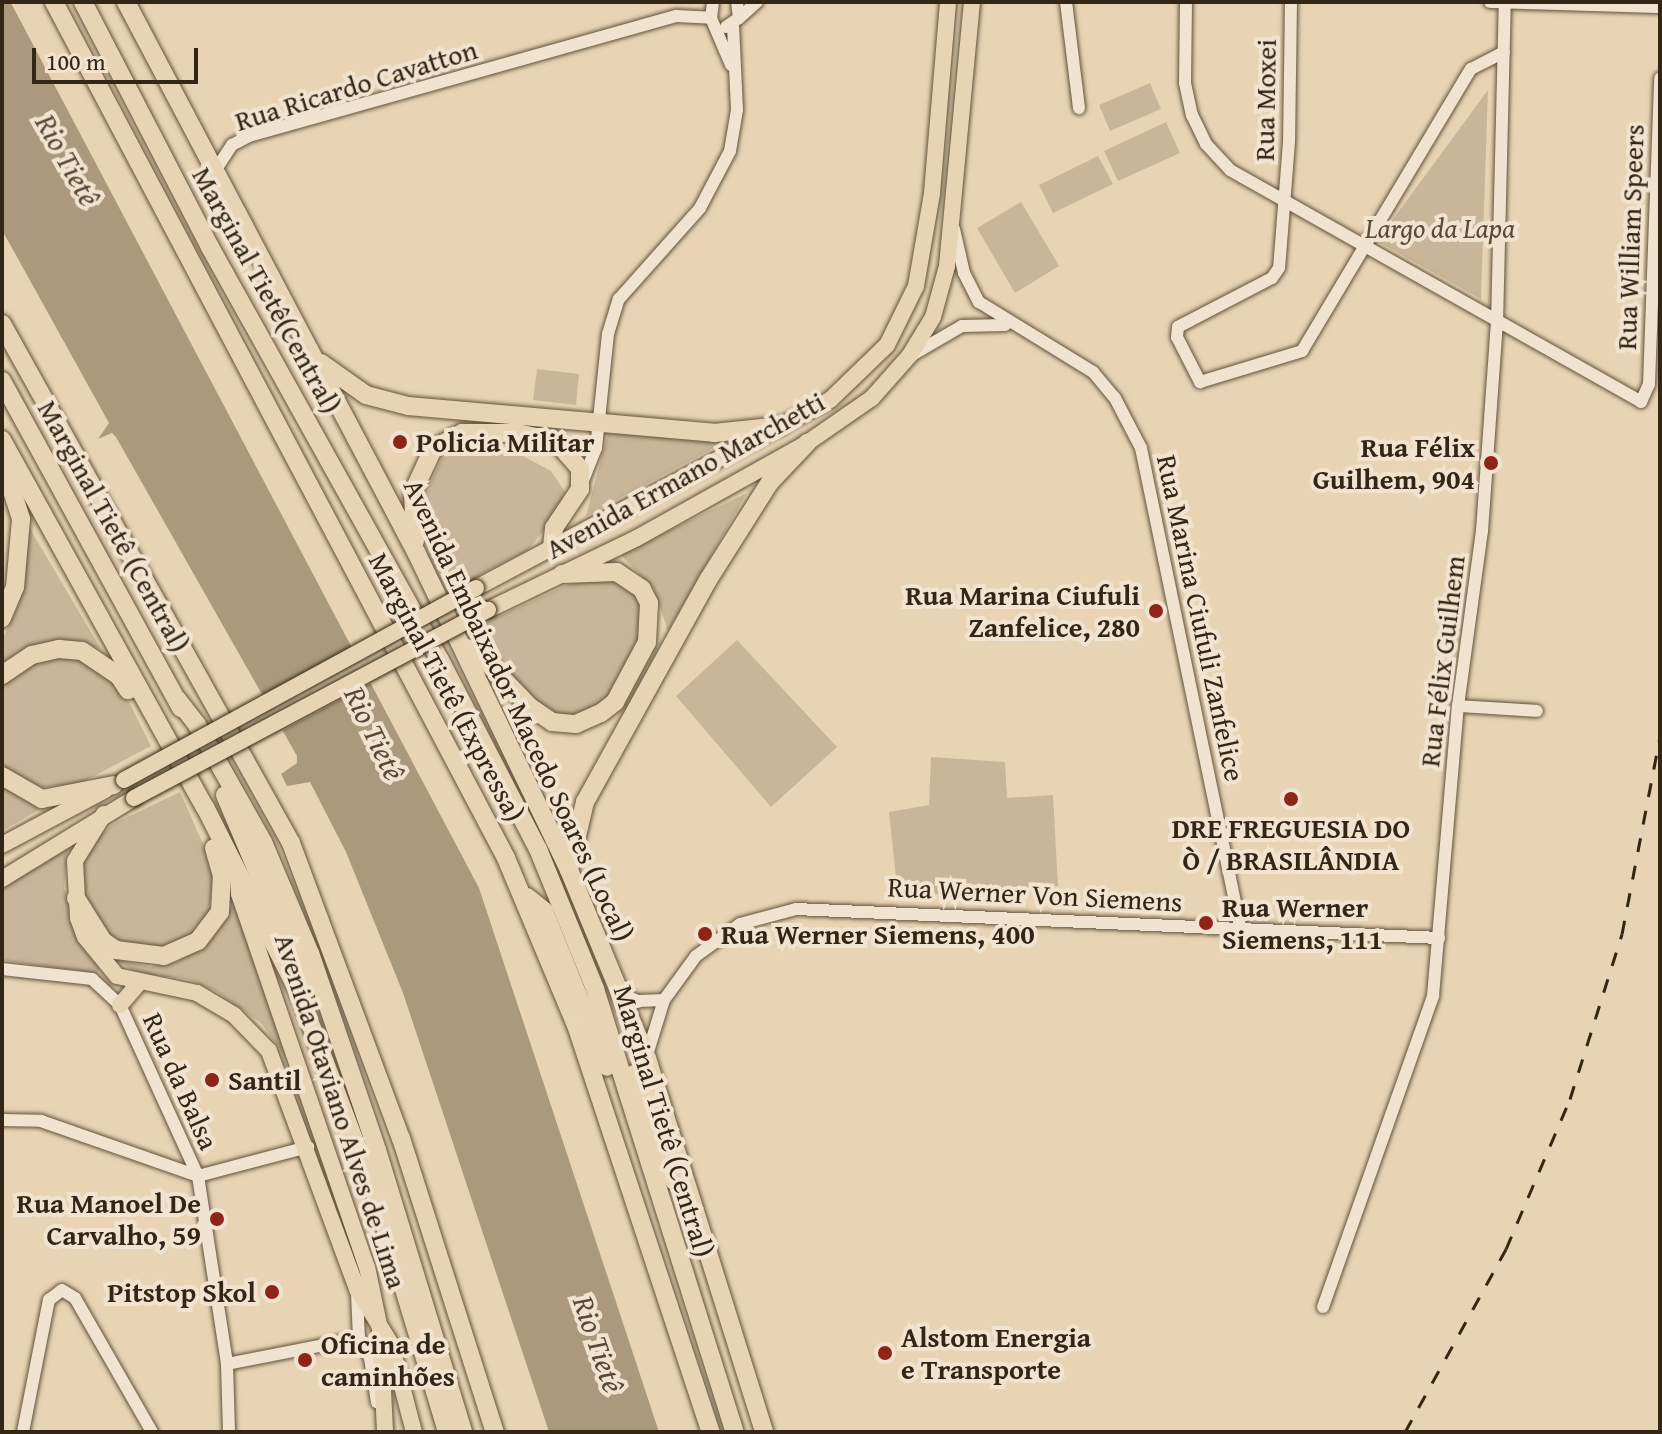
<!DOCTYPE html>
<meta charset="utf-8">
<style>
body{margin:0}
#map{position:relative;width:1662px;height:1434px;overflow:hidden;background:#e8d4b5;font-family:"Gentium Book Plus",serif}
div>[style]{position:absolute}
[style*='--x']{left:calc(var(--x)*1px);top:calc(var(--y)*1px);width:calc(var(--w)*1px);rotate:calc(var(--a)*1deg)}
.green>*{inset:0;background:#c9b69a}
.water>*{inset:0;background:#ab997e}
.pier>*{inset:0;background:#e8d4b5}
.roads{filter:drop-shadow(0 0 2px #61523c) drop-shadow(0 0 2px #61523c)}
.minor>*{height:12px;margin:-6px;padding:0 6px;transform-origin:6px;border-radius:6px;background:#f0e3cf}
.major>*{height:16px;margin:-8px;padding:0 8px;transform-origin:8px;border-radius:8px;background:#e8d4b5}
.highway>*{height:18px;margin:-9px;padding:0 9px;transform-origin:9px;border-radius:9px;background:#e8d4b5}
.rail>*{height:3px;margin-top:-1.5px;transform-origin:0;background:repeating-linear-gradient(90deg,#342614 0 14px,transparent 0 28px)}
.bridges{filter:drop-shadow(0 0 2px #342614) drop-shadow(0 0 2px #342614)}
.major-bridge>*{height:16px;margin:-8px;padding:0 8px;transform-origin:8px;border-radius:8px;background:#e8d4b5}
.dots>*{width:22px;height:22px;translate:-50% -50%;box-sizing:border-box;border:4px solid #f0e3cf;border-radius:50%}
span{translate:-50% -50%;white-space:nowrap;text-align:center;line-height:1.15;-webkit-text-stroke:8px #f0e3cf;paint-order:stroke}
.street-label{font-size:28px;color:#342614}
.park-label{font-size:28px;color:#594a36;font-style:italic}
.poi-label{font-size:28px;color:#342614;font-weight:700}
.left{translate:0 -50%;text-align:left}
.right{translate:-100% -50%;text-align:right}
.water-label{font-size:30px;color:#584834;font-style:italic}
.frame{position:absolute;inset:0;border:4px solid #342614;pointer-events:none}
.scale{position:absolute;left:32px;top:48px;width:166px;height:36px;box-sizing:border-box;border:4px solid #342614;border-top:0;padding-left:10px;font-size:24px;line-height:28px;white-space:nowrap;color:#342614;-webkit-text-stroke:6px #f0e3cf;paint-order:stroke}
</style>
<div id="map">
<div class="green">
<div style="clip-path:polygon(1150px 83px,1161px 109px,1110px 131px,1099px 105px)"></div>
<div style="clip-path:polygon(1488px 90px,1481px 299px,1377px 241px)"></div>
<div style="clip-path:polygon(1166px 122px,1180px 153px,1118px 181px,1104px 151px)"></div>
<div style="clip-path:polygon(1098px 156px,1113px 184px,1053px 213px,1039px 185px)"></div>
<div style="clip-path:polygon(1021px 202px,1059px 266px,1015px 293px,977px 228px)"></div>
<div style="clip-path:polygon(537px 369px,579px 374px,576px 405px,533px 400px)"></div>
<div style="clip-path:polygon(608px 433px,723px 443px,586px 516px)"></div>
<div style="clip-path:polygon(470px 451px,523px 456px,551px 471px,565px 492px,558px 512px,528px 550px,447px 592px,429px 564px,421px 502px,442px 458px)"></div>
<div style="clip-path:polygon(747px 493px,668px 631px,654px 589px,620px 554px)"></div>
<div style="clip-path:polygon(30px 529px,101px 649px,86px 644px,2px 668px,2px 640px,18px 606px)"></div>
<div style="clip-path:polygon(602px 578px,634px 590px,647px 625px,609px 704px,572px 721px,525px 700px,470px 630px,567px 585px)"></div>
<div style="clip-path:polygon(737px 640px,837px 747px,771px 807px,676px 696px)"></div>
<div style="clip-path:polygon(68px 656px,87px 661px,123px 690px,151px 746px,81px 783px,38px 788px,8px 772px,2px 761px,2px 687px,19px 667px)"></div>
<div style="clip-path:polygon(931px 757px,1005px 762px,1007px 798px,1053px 795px,1058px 886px,898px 897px,889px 812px,929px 805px)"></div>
<div style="clip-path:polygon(2px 786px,40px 809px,2px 831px)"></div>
<div style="clip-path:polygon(180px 792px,215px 871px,209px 911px,190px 936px,166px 947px,123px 944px,108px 934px,84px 894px,84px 858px,99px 834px,115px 823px)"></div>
<div style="clip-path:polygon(68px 845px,64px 888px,85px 949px,99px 968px,97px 974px,2px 960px,2px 889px)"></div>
<div style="clip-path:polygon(237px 905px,287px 1059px,261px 1023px,217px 992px,187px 979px,141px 974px,113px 959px,150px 967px,177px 962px,216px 933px,228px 909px)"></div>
</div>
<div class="water">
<div style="clip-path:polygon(2px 2px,11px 3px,479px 888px,659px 1432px,549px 1432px,403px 993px,346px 852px,310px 782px,287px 786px,281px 774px,297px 763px,297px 756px,116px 437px,112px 433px,98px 439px,109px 423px,2px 230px)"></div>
</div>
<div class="pier">
<div style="clip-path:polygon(355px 645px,375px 681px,280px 732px,260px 696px)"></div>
</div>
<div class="roads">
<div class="minor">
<div style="--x:713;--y:2;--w:16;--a:97"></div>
<div style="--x:711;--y:18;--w:51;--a:66.9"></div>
<div style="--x:1066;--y:2;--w:107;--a:83"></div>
<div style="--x:1186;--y:2;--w:81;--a:90.7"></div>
<div style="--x:1185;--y:83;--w:33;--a:78"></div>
<div style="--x:1192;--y:115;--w:32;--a:64"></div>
<div style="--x:1206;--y:144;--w:35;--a:47"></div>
<div style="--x:1230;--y:170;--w:472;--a:29.4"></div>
<div style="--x:1641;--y:402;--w:20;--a:-66"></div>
<div style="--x:1649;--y:384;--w:306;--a:-87.9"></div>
<div style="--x:1291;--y:2;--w:140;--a:90.8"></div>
<div style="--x:1289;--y:142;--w:126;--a:94.5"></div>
<div style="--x:1279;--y:268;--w:12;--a:125"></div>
<div style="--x:1272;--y:278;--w:106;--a:152.5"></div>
<div style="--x:1178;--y:327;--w:10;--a:96"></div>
<div style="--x:1177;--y:337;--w:51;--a:62.9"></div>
<div style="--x:1200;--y:382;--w:107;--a:-16.9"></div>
<div style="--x:1302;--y:351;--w:329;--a:-59.1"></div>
<div style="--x:1471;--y:69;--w:37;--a:-27"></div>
<div style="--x:1490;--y:2;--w:170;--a:1.7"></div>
<div style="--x:739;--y:18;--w:24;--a:-42"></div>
<div style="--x:726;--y:27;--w:16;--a:-35"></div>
<div style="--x:739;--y:18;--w:16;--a:-97"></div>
<div style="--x:213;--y:174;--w:35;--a:-57"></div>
<div style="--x:232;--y:145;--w:19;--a:-28"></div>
<div style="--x:249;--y:136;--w:444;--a:-15.7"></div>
<div style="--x:676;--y:16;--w:35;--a:3"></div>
<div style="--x:954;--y:229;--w:45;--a:77.2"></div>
<div style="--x:964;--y:273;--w:33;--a:63"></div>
<div style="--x:979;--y:302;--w:134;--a:31.6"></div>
<div style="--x:1093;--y:372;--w:34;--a:50"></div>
<div style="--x:1115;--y:398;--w:56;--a:62.5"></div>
<div style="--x:1141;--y:448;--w:494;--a:78.3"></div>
<div style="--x:912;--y:355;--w:58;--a:-30.1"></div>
<div style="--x:962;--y:326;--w:43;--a:-1.3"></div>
<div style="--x:580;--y:488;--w:43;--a:-68.2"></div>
<div style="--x:596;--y:448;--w:115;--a:-84"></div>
<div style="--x:608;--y:334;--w:37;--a:-73"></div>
<div style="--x:619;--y:299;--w:122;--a:-48.3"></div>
<div style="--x:700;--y:208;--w:64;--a:-62.2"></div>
<div style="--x:730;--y:151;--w:42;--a:-80.3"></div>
<div style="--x:737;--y:110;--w:85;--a:-92.7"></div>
<div style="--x:1458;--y:706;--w:79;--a:3.6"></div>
<div style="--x:2;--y:969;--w:91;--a:6.3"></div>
<div style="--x:92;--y:979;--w:38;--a:43"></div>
<div style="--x:120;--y:1005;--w:188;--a:65.5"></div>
<div style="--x:198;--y:1176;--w:190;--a:81.2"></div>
<div style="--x:227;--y:1364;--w:68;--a:88.3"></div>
<div style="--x:622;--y:994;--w:17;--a:24"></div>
<div style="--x:638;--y:1001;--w:26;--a:-2"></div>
<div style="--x:647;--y:1055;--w:58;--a:-72.8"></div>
<div style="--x:664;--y:1000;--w:54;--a:-54"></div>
<div style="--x:696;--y:956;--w:54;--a:-36"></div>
<div style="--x:740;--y:924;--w:58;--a:-15"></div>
<div style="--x:796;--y:909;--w:644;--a:2.58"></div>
<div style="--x:2;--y:1120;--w:39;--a:1"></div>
<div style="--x:41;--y:1121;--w:166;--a:19.3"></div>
<div style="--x:198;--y:1176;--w:114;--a:-14.8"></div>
<div style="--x:357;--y:1293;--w:45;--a:87.5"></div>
<div style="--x:359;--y:1338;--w:23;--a:61"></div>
<div style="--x:370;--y:1358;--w:45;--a:81"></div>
<div style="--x:1323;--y:1307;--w:330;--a:-70.5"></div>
<div style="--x:1433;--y:996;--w:291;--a:-85.1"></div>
<div style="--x:1458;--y:706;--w:177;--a:-82.2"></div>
<div style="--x:1482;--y:531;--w:209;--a:-85.9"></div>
<div style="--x:1497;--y:323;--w:321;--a:-88.6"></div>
<div style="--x:227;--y:1364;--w:135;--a:-11.1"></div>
<div style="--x:23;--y:1432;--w:135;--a:-78.9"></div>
<div style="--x:49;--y:1300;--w:16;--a:-38"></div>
<div style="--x:62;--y:1290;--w:15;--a:32"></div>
<div style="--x:75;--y:1298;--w:155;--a:60.1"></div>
</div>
<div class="major">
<div style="--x:476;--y:588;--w:401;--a:-28"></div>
<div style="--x:830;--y:400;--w:79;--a:-44"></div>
<div style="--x:887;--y:345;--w:66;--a:-63.8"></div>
<div style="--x:916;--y:286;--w:94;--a:-80.2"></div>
<div style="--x:932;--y:193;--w:192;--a:-85.2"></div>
<div style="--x:488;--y:610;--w:165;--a:-25.8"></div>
<div style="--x:637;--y:538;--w:195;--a:-29.2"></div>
<div style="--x:807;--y:443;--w:79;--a:-34.7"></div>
<div style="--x:872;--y:398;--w:57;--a:-48.5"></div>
<div style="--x:910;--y:355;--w:44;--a:-58.8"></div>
<div style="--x:933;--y:317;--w:53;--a:-74.6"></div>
<div style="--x:947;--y:266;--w:265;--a:-84.6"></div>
<div style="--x:104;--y:814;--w:55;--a:121.7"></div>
<div style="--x:75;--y:861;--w:57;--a:87"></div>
<div style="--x:78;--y:918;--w:20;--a:70"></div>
<div style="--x:85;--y:937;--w:50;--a:50.6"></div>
<div style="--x:117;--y:976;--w:82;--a:12"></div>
<div style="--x:197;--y:993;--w:43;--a:30.7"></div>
<div style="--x:234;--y:1015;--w:50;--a:45.8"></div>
<div style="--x:269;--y:1051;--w:254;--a:69.7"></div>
<div style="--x:357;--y:1289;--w:65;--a:58.3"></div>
<div style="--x:391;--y:1344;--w:91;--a:75.4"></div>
<div style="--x:2;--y:845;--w:117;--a:-28.1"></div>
<div style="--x:238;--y:878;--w:16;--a:86"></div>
<div style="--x:239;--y:894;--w:394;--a:71.1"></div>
<div style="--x:367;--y:1267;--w:63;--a:78.2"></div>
<div style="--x:380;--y:1329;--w:103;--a:87.2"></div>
<div style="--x:2;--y:879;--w:155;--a:-31.5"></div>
<div style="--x:120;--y:1005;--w:30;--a:-49"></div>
</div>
<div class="highway">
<div style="--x:54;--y:2;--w:968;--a:62.16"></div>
<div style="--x:506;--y:858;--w:184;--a:67.3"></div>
<div style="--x:577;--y:1028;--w:426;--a:71.7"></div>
<div style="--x:83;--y:2;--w:276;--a:62.6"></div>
<div style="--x:210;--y:247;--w:473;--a:60.9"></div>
<div style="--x:440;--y:660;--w:213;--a:62.6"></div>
<div style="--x:538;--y:849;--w:151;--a:67.8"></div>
<div style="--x:595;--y:989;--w:465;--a:72.5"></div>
<div style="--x:126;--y:2;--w:622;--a:62.2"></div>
<div style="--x:416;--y:552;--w:353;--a:64.3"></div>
<div style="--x:569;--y:870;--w:204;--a:67.5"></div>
<div style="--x:647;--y:1058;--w:392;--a:72.6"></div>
<div style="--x:2;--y:324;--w:594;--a:60.89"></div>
<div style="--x:291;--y:843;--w:315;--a:69.6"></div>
<div style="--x:401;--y:1138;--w:309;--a:72.3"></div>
<div style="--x:321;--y:363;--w:55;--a:35.4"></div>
<div style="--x:366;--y:395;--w:43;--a:14.7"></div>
<div style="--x:408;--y:406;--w:307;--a:5"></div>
<div style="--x:714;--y:433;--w:67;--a:-6"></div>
<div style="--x:2;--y:381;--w:373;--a:61.3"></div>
<div style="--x:2;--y:440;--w:419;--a:61.1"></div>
<div style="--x:205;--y:807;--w:206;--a:63.2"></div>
<div style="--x:298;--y:991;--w:227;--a:69.3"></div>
<div style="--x:378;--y:1203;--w:239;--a:73.2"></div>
<div style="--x:2;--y:459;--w:63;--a:72.4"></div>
<div style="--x:21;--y:519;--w:68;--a:95"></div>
<div style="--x:15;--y:587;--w:34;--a:113"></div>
<div style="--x:415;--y:541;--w:49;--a:-92.3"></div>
<div style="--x:413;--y:492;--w:47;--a:-65.1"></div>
<div style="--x:433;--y:449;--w:33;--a:-29"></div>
<div style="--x:462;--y:433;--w:55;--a:0"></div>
<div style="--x:517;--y:433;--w:40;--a:12"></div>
<div style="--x:556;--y:441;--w:37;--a:49"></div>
<div style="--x:580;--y:469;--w:20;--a:90"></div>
<div style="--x:580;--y:489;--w:47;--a:123.7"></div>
<div style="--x:554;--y:528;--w:20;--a:96"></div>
<div style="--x:464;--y:647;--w:15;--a:23"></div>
<div style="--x:478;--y:653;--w:75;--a:46.1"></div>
<div style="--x:530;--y:707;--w:27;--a:34"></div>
<div style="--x:552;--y:722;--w:24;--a:5"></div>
<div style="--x:576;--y:724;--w:27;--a:-24"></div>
<div style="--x:601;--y:713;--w:18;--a:-38"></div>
<div style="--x:615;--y:702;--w:68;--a:-61.9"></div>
<div style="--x:647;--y:642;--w:39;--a:-87"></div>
<div style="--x:649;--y:603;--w:16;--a:-117"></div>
<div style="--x:642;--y:589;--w:30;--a:-146"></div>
<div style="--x:617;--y:572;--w:55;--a:177.9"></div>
<div style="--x:2;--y:675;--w:36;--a:-34"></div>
<div style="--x:32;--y:655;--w:28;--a:-13"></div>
<div style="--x:59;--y:649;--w:23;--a:5"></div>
<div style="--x:82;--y:651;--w:45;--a:34"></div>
<div style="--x:119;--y:676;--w:17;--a:57"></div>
<div style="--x:177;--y:699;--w:33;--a:52"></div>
<div style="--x:197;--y:725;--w:134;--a:60.6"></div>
<div style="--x:263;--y:842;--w:121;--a:67.1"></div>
<div style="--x:310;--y:953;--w:208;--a:71.2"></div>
<div style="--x:377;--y:1150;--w:295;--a:73"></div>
<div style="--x:2;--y:776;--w:46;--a:29.9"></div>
<div style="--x:42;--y:799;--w:73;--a:-11"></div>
<div style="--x:225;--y:795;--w:211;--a:67.1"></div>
<div style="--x:569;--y:870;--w:70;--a:-76.8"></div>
<div style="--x:585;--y:802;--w:254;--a:-61"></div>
<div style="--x:708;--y:580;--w:116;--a:-57.7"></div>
<div style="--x:770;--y:482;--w:54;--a:-46.5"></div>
<div style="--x:527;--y:897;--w:22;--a:39"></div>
<div style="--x:544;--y:911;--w:168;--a:68"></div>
<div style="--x:76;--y:898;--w:51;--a:57.9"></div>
<div style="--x:103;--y:941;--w:16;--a:35"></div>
<div style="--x:116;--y:950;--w:48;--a:7.1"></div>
<div style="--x:164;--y:956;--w:37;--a:-24"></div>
<div style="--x:198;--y:941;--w:36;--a:-53"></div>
<div style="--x:220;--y:912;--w:36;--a:-87"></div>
<div style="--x:222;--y:876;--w:29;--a:-106"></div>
<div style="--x:634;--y:1074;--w:114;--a:69.5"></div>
</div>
</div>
<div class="rail">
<div style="--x:1405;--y:1432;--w:209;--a:-61.1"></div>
<div style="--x:1506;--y:1249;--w:163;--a:-66.9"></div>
<div style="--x:1570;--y:1099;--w:173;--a:-72.5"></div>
<div style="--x:1622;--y:934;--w:202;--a:-79.1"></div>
</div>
<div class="bridges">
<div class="major-bridge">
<div style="--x:124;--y:780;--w:401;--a:-28.6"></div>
<div style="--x:134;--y:798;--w:401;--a:-28"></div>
</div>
</div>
<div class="dots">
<div style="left:400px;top:442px;background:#8f2418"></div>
<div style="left:1491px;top:463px;background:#8f2418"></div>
<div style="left:1156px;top:611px;background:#8f2418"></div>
<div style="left:1291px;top:799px;background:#8f2418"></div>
<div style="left:1206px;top:923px;background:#8f2418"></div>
<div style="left:705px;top:934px;background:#8f2418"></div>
<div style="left:212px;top:1080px;background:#8f2418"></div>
<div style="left:217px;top:1219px;background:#8f2418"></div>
<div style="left:272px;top:1292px;background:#8f2418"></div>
<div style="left:885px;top:1353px;background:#8f2418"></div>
<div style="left:305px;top:1360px;background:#8f2418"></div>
</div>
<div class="street-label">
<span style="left:356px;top:85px;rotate:-17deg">Rua Ricardo Cavatton</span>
<span style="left:1265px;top:100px;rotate:-89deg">Rua Moxei</span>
<span style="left:1630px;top:237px;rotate:-88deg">Rua William Speers</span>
<span style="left:267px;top:290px;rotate:61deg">Marginal Tietê(Central)</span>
<span style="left:685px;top:475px;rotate:-29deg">Avenida Ermano Marchetti</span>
<span style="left:114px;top:526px;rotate:61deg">Marginal Tietê (Central)</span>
<span style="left:1201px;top:618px;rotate:78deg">Rua Marina Ciufuli Zanfelice</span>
<span style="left:1442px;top:661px;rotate:-83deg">Rua Félix Guilhem</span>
<span style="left:447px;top:687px;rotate:62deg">Marginal Tietê (Expressa)</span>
<span style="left:519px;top:710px;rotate:65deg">Avenida Embaixador Macedo Soares (Local)</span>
<span style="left:1035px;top:894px;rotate:3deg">Rua Werner Von Siemens</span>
<span style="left:181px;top:1081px;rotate:66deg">Rua da Balsa</span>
<span style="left:341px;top:1111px;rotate:72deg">Avenida Otaviano Alves de Lima</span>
<span style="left:664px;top:1121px;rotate:73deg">Marginal Tietê (Central)</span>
</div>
<div class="park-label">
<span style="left:1440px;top:228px">Largo da Lapa</span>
</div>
<div class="poi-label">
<span class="left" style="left:416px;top:442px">Policia Militar</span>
<span class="right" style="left:1475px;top:463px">Rua Félix<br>Guilhem, 904</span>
<span class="right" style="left:1140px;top:611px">Rua Marina Ciufuli<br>Zanfelice, 280</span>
<span style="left:1291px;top:844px">DRE FREGUESIA DO<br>Ò / BRASILÂNDIA</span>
<span class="left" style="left:1222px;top:923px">Rua Werner<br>Siemens, 111</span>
<span class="left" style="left:721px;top:934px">Rua Werner Siemens, 400</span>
<span class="left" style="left:228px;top:1080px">Santil</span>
<span class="right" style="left:201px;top:1219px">Rua Manoel De<br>Carvalho, 59</span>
<span class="right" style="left:256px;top:1292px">Pitstop Skol</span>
<span class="left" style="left:901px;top:1353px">Alstom Energia<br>e Transporte</span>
<span class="left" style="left:321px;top:1360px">Oficina de<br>caminhões</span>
</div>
<div class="water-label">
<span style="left:68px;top:160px;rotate:61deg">Rio Tietê</span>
<span style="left:375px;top:733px;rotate:64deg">Rio Tietê</span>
<span style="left:599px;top:1344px;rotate:71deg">Rio Tietê</span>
</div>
<div class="frame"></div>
<div class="scale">100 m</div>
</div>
